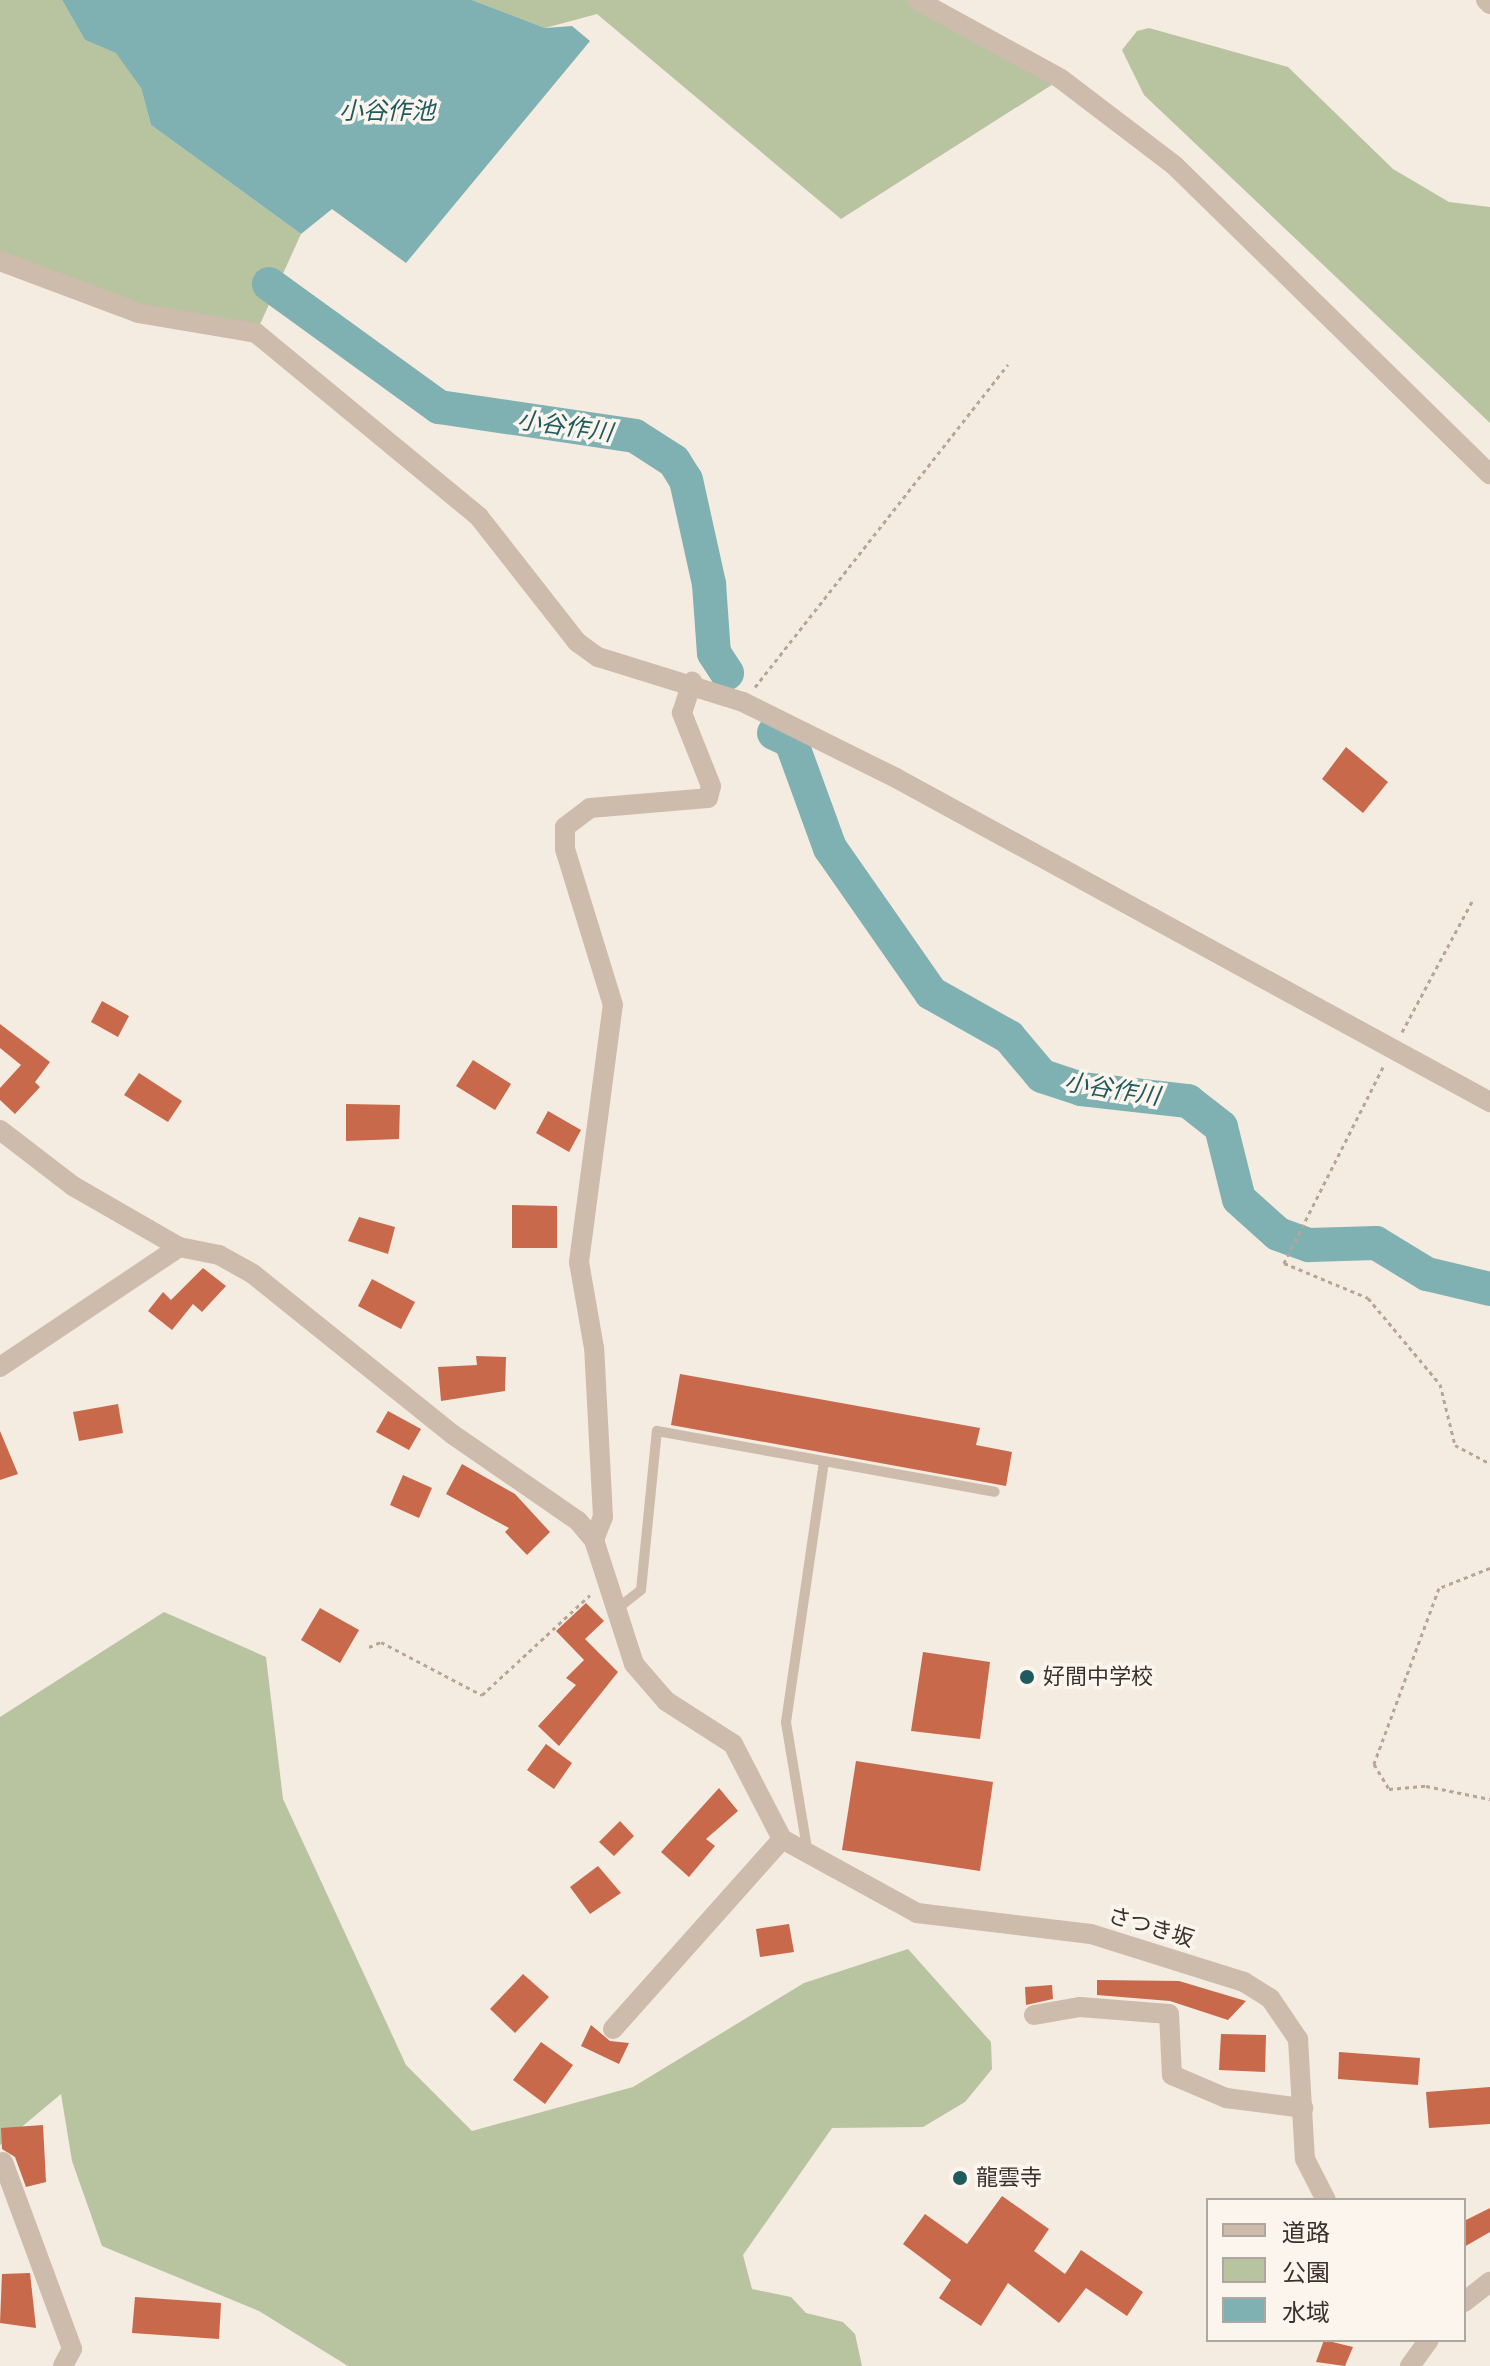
<!DOCTYPE html>
<meta charset="utf-8">
<style>
body{margin:0}
#map{position:relative;width:1490px;height:2366px;overflow:hidden;background:#f4ebe1;font-family:"Archivo Narrow","Noto Sans JP",sans-serif}
div>[style]{position:absolute}
[style*='--x']{left:calc(var(--x)*1px);top:calc(var(--y)*1px);width:calc(var(--w)*1px);rotate:calc(var(--a)*1deg)}
.green>*{inset:0;background:#b8c4a0}
.water>*{inset:0;background:#7fb0b2}
.river>*{height:34px;margin:-17px;padding:0 17px;transform-origin:17px;border-radius:17px;background:#7fb0b2}
.building>*{inset:0;background:#c8694b}
.path>*{height:3px;margin-top:-1.5px;transform-origin:0;background:repeating-linear-gradient(90deg,#b9a596 0 4px,transparent 0 8px)}
.service>*{height:10px;margin:-5px;padding:0 5px;transform-origin:5px;border-radius:5px;background:#cdbbac}
.minor>*{height:20px;margin:-10px;padding:0 10px;transform-origin:10px;border-radius:10px;background:#cdbbac}
.tertiary>*{height:20px;margin:-10px;padding:0 10px;transform-origin:10px;border-radius:10px;background:#cdbbac}
.dots>*{width:22px;height:22px;translate:-50% -50%;box-sizing:border-box;border:4px solid #fbf5ee;border-radius:50%}
span{translate:-50% -50%;white-space:nowrap;text-align:center;line-height:1.15;-webkit-text-stroke:7px #fbf5ee;paint-order:stroke}
.poi-label{font-size:22px;color:#3b302b}
.left{translate:0 -50%;text-align:left}
.street-label{font-size:22px;color:#3b302b}
.water-label{font-size:24px;color:#1f5a5e;font-style:italic}
.legend{position:absolute;left:1206px;top:2198px;width:260px;height:144px;box-sizing:border-box;background:#fbf5ee;border:2px solid #aea6a0;margin:0;padding:10px 14px;list-style:none;font-size:24px;color:#3b302b}
.legend li{display:flex;align-items:center;gap:16px;height:40px}
.legend b{width:40px;border:2px solid #aea6a0}
</style>
<div id="map">
<div class="green">
<div style="clip-path:polygon(0 0,62px 0,85px 40px,117px 53px,141px 88px,151px 125px,301px 234px,256px 333px,138px 313px,0 261px)"></div>
<div style="clip-path:polygon(472px 0,917px 0,1061px 79px,841px 219px,597px 14px,545px 28px)"></div>
<div style="clip-path:polygon(1149px 28px,1288px 67px,1393px 169px,1449px 202px,1490px 207px,1490px 423px,1144px 95px,1122px 50px,1137px 31px)"></div>
<div style="clip-path:polygon(164px 1612px,266px 1657px,283px 1799px,406px 2065px,472px 2131px,633px 2087px,804px 1983px,908px 1949px,991px 2042px,992px 2069px,965px 2102px,923px 2127px,832px 2128px,743px 2255px,752px 2289px,791px 2297px,806px 2313px,843px 2322px,855px 2334px,862px 2366px,348px 2366px,259px 2311px,102px 2246px,72px 2161px,61px 2094px,0 2145px,0 1717px)"></div>
</div>
<div class="water">
<div style="clip-path:polygon(62px 0,472px 0,545px 28px,572px 26px,590px 41px,406px 263px,332px 209px,301px 234px,151px 125px,141px 88px,116px 53px,85px 40px)"></div>
</div>
<div class="river">
<div style="--x:269;--y:284;--w:210;--a:35.9"></div>
<div style="--x:439;--y:407;--w:198;--a:8.4"></div>
<div style="--x:635;--y:436;--w:46;--a:32.7"></div>
<div style="--x:674;--y:461;--w:22;--a:58"></div>
<div style="--x:686;--y:480;--w:107;--a:77.5"></div>
<div style="--x:709;--y:584;--w:69;--a:85.9"></div>
<div style="--x:714;--y:653;--w:24;--a:57"></div>
<div style="--x:774;--y:733;--w:19;--a:25"></div>
<div style="--x:791;--y:741;--w:114;--a:70"></div>
<div style="--x:830;--y:848;--w:177;--a:55.1"></div>
<div style="--x:931;--y:993;--w:90;--a:29.4"></div>
<div style="--x:1009;--y:1037;--w:51;--a:49.8"></div>
<div style="--x:1042;--y:1076;--w:41;--a:18.4"></div>
<div style="--x:1081;--y:1089;--w:108;--a:6.4"></div>
<div style="--x:1188;--y:1101;--w:42;--a:38.2"></div>
<div style="--x:1221;--y:1127;--w:74;--a:76"></div>
<div style="--x:1239;--y:1199;--w:52;--a:41.9"></div>
<div style="--x:1278;--y:1234;--w:33;--a:20"></div>
<div style="--x:1309;--y:1245;--w:67;--a:-1.7"></div>
<div style="--x:1376;--y:1243;--w:60;--a:31.3"></div>
<div style="--x:1427;--y:1274;--w:65;--a:13.4"></div>
</div>
<div class="building">
<div style="clip-path:polygon(1346px 747px,1388px 782px,1363px 813px,1322px 779px)"></div>
<div style="clip-path:polygon(102px 1001px,129px 1016px,118px 1037px,91px 1022px)"></div>
<div style="clip-path:polygon(0 1024px,50px 1062px,35px 1082px,40px 1087px,15px 1114px,0 1100px,0 1088px,21px 1065px,0 1048px)"></div>
<div style="clip-path:polygon(473px 1060px,511px 1084px,495px 1110px,456px 1086px)"></div>
<div style="clip-path:polygon(139px 1073px,182px 1101px,168px 1122px,124px 1095px)"></div>
<div style="clip-path:polygon(346px 1104px,400px 1105px,399px 1139px,346px 1141px)"></div>
<div style="clip-path:polygon(548px 1111px,581px 1130px,569px 1152px,536px 1133px)"></div>
<div style="clip-path:polygon(512px 1205px,557px 1206px,557px 1248px,512px 1248px)"></div>
<div style="clip-path:polygon(359px 1217px,395px 1227px,388px 1254px,348px 1241px)"></div>
<div style="clip-path:polygon(203px 1268px,226px 1286px,202px 1312px,193px 1304px,172px 1330px,148px 1311px,163px 1292px,171px 1300px)"></div>
<div style="clip-path:polygon(372px 1279px,415px 1302px,401px 1329px,358px 1306px)"></div>
<div style="clip-path:polygon(476px 1356px,506px 1357px,505px 1391px,441px 1401px,438px 1367px,477px 1365px)"></div>
<div style="clip-path:polygon(680px 1374px,980px 1428px,976px 1445px,1012px 1452px,1006px 1486px,671px 1425px)"></div>
<div style="clip-path:polygon(118px 1404px,123px 1433px,79px 1441px,73px 1412px)"></div>
<div style="clip-path:polygon(388px 1411px,421px 1429px,409px 1450px,376px 1432px)"></div>
<div style="clip-path:polygon(0 1431px,18px 1474px,0 1480px)"></div>
<div style="clip-path:polygon(462px 1464px,515px 1494px,550px 1532px,527px 1555px,505px 1532px,509px 1528px,446px 1494px)"></div>
<div style="clip-path:polygon(403px 1475px,432px 1488px,419px 1518px,390px 1505px)"></div>
<div style="clip-path:polygon(586px 1603px,604px 1621px,585px 1639px,618px 1672px,559px 1746px,538px 1726px,576px 1685px,566px 1678px,584px 1660px,556px 1631px)"></div>
<div style="clip-path:polygon(320px 1608px,359px 1630px,340px 1663px,301px 1640px)"></div>
<div style="clip-path:polygon(923px 1652px,990px 1662px,980px 1739px,911px 1731px)"></div>
<div style="clip-path:polygon(546px 1744px,572px 1763px,554px 1789px,527px 1770px)"></div>
<div style="clip-path:polygon(856px 1761px,993px 1782px,980px 1871px,842px 1850px)"></div>
<div style="clip-path:polygon(719px 1788px,738px 1811px,706px 1839px,715px 1846px,689px 1877px,661px 1852px)"></div>
<div style="clip-path:polygon(620px 1821px,634px 1836px,614px 1856px,599px 1842px)"></div>
<div style="clip-path:polygon(598px 1866px,621px 1893px,590px 1914px,570px 1887px)"></div>
<div style="clip-path:polygon(789px 1924px,794px 1952px,760px 1957px,756px 1929px)"></div>
<div style="clip-path:polygon(523px 1974px,549px 1997px,515px 2033px,490px 2009px)"></div>
<div style="clip-path:polygon(1097px 1980px,1179px 1981px,1246px 2001px,1228px 2020px,1170px 2001px,1097px 1995px)"></div>
<div style="clip-path:polygon(1052px 1985px,1053px 1999px,1026px 2005px,1025px 1987px)"></div>
<div style="clip-path:polygon(591px 2025px,610px 2041px,629px 2043px,619px 2064px,581px 2046px)"></div>
<div style="clip-path:polygon(1221px 2034px,1266px 2035px,1265px 2072px,1219px 2070px)"></div>
<div style="clip-path:polygon(541px 2042px,573px 2065px,545px 2104px,513px 2080px)"></div>
<div style="clip-path:polygon(1339px 2052px,1420px 2058px,1418px 2085px,1338px 2079px)"></div>
<div style="clip-path:polygon(1490px 2087px,1490px 2124px,1429px 2128px,1426px 2092px)"></div>
<div style="clip-path:polygon(43px 2125px,46px 2182px,26px 2187px,15px 2157px,2px 2149px,1px 2128px)"></div>
<div style="clip-path:polygon(1002px 2196px,1049px 2229px,1034px 2251px,1065px 2274px,1081px 2250px,1143px 2292px,1127px 2316px,1086px 2288px,1059px 2323px,1008px 2283px,981px 2326px,939px 2298px,951px 2280px,903px 2244px,925px 2214px,967px 2244px)"></div>
<div style="clip-path:polygon(1490px 2208px,1490px 2232px,1464px 2247px,1464px 2221px)"></div>
<div style="clip-path:polygon(30px 2273px,36px 2328px,0 2323px,2px 2274px)"></div>
<div style="clip-path:polygon(135px 2297px,221px 2303px,219px 2339px,132px 2333px)"></div>
<div style="clip-path:polygon(1324px 2340px,1353px 2347px,1345px 2366px,1316px 2362px)"></div>
</div>
<div class="path">
<div style="--x:755;--y:687;--w:410;--a:-51.9"></div>
<div style="--x:1402;--y:1032;--w:152;--a:-61.8"></div>
<div style="--x:1383;--y:1067;--w:220;--a:116.8"></div>
<div style="--x:1284;--y:1263;--w:91;--a:22.6"></div>
<div style="--x:1368;--y:1298;--w:112;--a:50.1"></div>
<div style="--x:1440;--y:1384;--w:63;--a:76.2"></div>
<div style="--x:1455;--y:1445;--w:40;--a:28"></div>
<div style="--x:1490;--y:1568;--w:55;--a:158.6"></div>
<div style="--x:1439;--y:1588;--w:188;--a:110.3"></div>
<div style="--x:1374;--y:1764;--w:29;--a:59"></div>
<div style="--x:1389;--y:1789;--w:37;--a:-5"></div>
<div style="--x:1426;--y:1786;--w:65;--a:11.5"></div>
<div style="--x:369;--y:1647;--w:13;--a:-23"></div>
<div style="--x:381;--y:1642;--w:114;--a:27.7"></div>
<div style="--x:482;--y:1695;--w:147;--a:-42.8"></div>
</div>
<div class="service">
<div style="--x:618;--y:1608;--w:29;--a:-38"></div>
<div style="--x:641;--y:1590;--w:160;--a:-84.3"></div>
<div style="--x:657;--y:1431;--w:343;--a:10.2"></div>
<div style="--x:808;--y:1854;--w:134;--a:-99.5"></div>
<div style="--x:786;--y:1722;--w:263;--a:-81.7"></div>
</div>
<div class="minor">
<div style="--x:1486;--y:0;--w:6;--a:45"></div>
<div style="--x:0;--y:261;--w:147;--a:20.6"></div>
<div style="--x:138;--y:313;--w:120;--a:9.6"></div>
<div style="--x:256;--y:333;--w:289;--a:39.5"></div>
<div style="--x:479;--y:517;--w:159;--a:51.9"></div>
<div style="--x:577;--y:642;--w:26;--a:36"></div>
<div style="--x:598;--y:657;--w:152;--a:17.2"></div>
<div style="--x:743;--y:702;--w:171;--a:26.4"></div>
<div style="--x:896;--y:778;--w:677;--a:28.61"></div>
<div style="--x:0;--y:1130;--w:92;--a:37.5"></div>
<div style="--x:73;--y:1186;--w:122;--a:29.9"></div>
<div style="--x:179;--y:1247;--w:41;--a:11.3"></div>
<div style="--x:219;--y:1255;--w:39;--a:29"></div>
<div style="--x:253;--y:1274;--w:255;--a:38.8"></div>
<div style="--x:452;--y:1434;--w:153;--a:34.6"></div>
<div style="--x:578;--y:1521;--w:25;--a:50"></div>
<div style="--x:594;--y:1540;--w:130;--a:72.1"></div>
<div style="--x:634;--y:1664;--w:49;--a:49.1"></div>
<div style="--x:666;--y:1701;--w:80;--a:32.7"></div>
<div style="--x:733;--y:1744;--w:107;--a:62.7"></div>
<div style="--x:782;--y:1839;--w:154;--a:28.7"></div>
<div style="--x:917;--y:1913;--w:175;--a:6.9"></div>
<div style="--x:1091;--y:1934;--w:160;--a:17.4"></div>
<div style="--x:1244;--y:1982;--w:31;--a:32"></div>
<div style="--x:1270;--y:1998;--w:50;--a:55.7"></div>
<div style="--x:1298;--y:2039;--w:120;--a:86.7"></div>
<div style="--x:1305;--y:2159;--w:46;--a:62.9"></div>
<div style="--x:0;--y:1367;--w:216;--a:-33.8"></div>
<div style="--x:594;--y:1540;--w:25;--a:-69"></div>
<div style="--x:603;--y:1517;--w:169;--a:-93"></div>
<div style="--x:594;--y:1348;--w:87;--a:-99.9"></div>
<div style="--x:579;--y:1262;--w:259;--a:-82.5"></div>
<div style="--x:613;--y:1005;--w:163;--a:-107.1"></div>
<div style="--x:565;--y:849;--w:22;--a:-90"></div>
<div style="--x:565;--y:827;--w:31;--a:-37"></div>
<div style="--x:590;--y:808;--w:118;--a:-4.8"></div>
<div style="--x:708;--y:798;--w:12;--a:-76"></div>
<div style="--x:711;--y:786;--w:79;--a:-111.7"></div>
<div style="--x:682;--y:713;--w:33;--a:-72"></div>
<div style="--x:1034;--y:2015;--w:47;--a:-9.9"></div>
<div style="--x:1080;--y:2007;--w:89;--a:4.5"></div>
<div style="--x:1169;--y:2014;--w:61;--a:87.2"></div>
<div style="--x:1172;--y:2075;--w:59;--a:23.1"></div>
<div style="--x:1226;--y:2098;--w:78;--a:7.4"></div>
<div style="--x:613;--y:2029;--w:254;--a:-48.3"></div>
<div style="--x:3;--y:2162;--w:199;--a:69.7"></div>
<div style="--x:72;--y:2349;--w:19;--a:118"></div>
</div>
<div class="tertiary">
<div style="--x:917;--y:0;--w:164;--a:28.7"></div>
<div style="--x:1061;--y:79;--w:142;--a:37.3"></div>
<div style="--x:1174;--y:165;--w:442;--a:44.4"></div>
<div style="--x:1464;--y:2302;--w:33;--a:-38"></div>
<div style="--x:1410;--y:2366;--w:32;--a:-54"></div>
</div>
<div class="dots">
<div style="left:1027px;top:1677px;background:#1f5a5e"></div>
<div style="left:960px;top:2178px;background:#1f5a5e"></div>
</div>
<div class="poi-label">
<span class="left" style="left:1043px;top:1677px">好間中学校</span>
<span class="left" style="left:976px;top:2178px">龍雲寺</span>
</div>
<div class="street-label">
<span style="left:1151px;top:1927px;rotate:17deg">さつき坂</span>
</div>
<div class="water-label">
<span style="left:387px;top:111px">小谷作池</span>
<span style="left:565px;top:426px;rotate:8deg">小谷作川</span>
<span style="left:1112px;top:1089px;rotate:9deg">小谷作川</span>
</div>
<ul class="legend">
<li><b style="height:10px;background:#cdbbac"></b>道路</li>
<li><b style="height:22px;background:#b8c4a0"></b>公園</li>
<li><b style="height:22px;background:#7fb0b2"></b>水域</li>
</ul>
</div>
